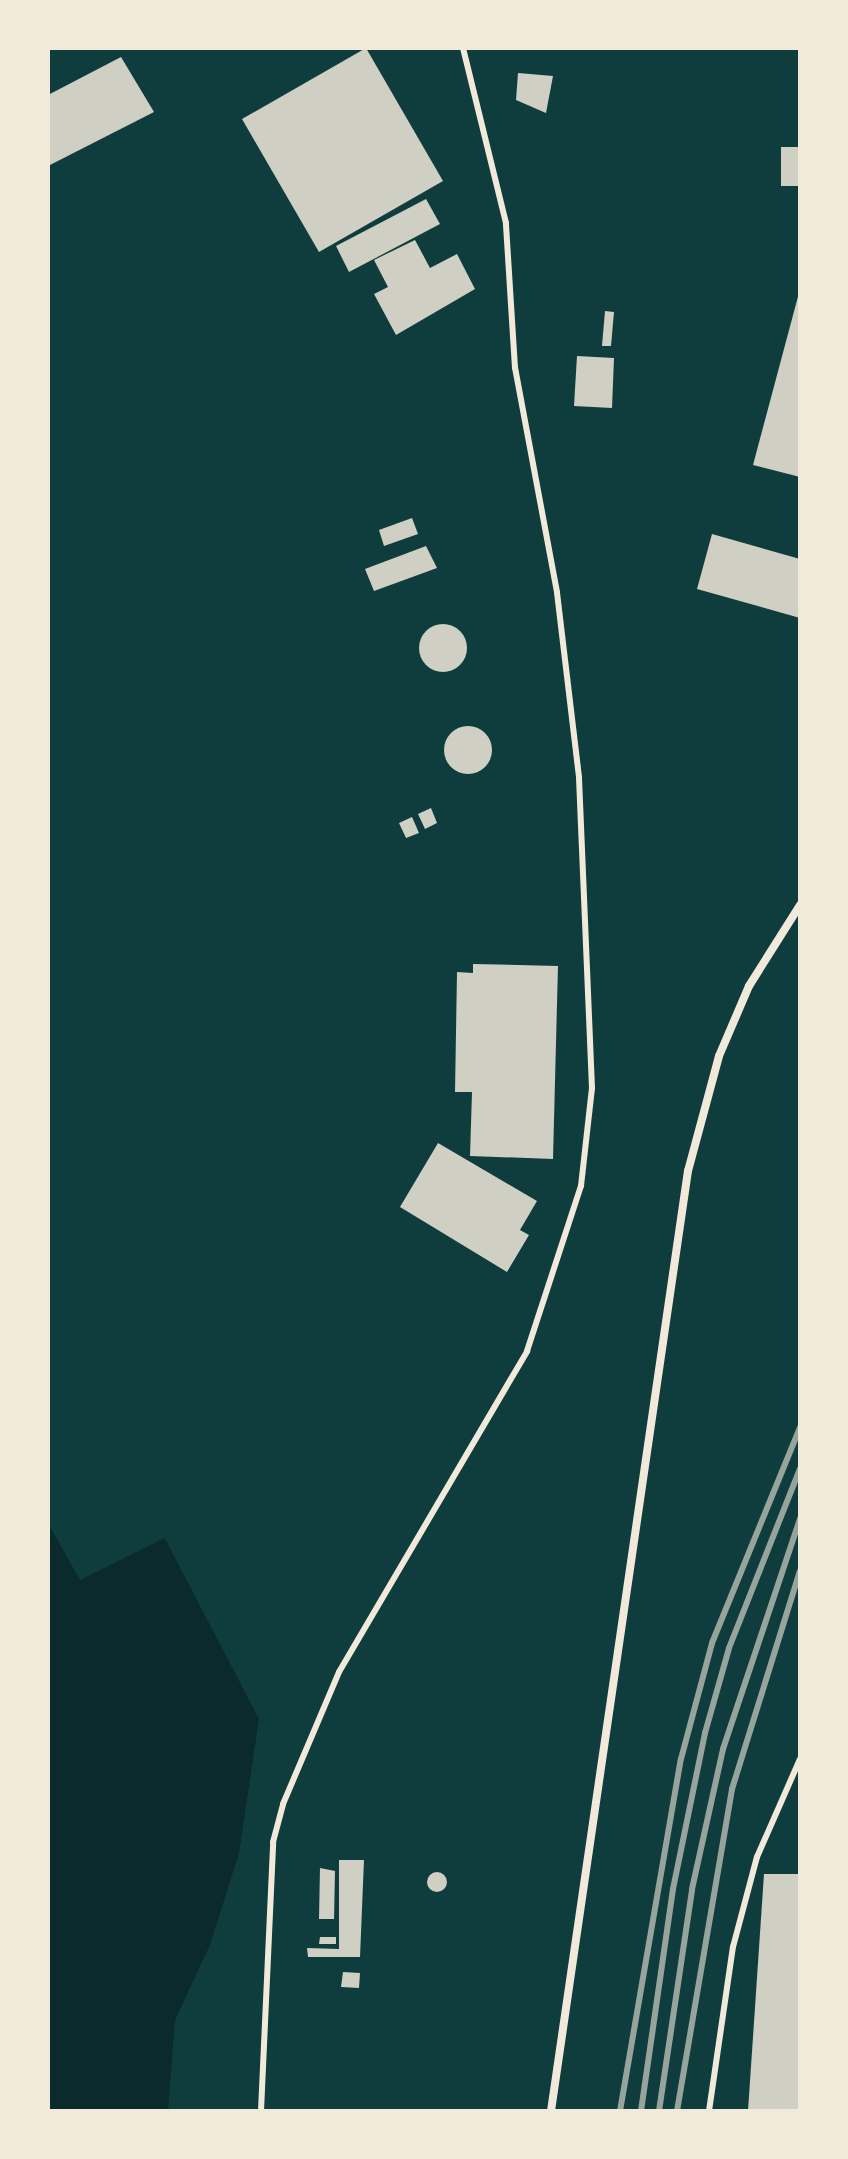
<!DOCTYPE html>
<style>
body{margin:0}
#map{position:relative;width:848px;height:2159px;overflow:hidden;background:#0f3d3e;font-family:Roboto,sans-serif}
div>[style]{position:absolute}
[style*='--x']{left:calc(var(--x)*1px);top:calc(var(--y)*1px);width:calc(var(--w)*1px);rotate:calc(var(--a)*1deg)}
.water>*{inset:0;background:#0a2a2b}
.pier>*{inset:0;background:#0f3d3e}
.building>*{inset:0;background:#cfcfc3}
.round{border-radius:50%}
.service>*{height:6px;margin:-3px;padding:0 3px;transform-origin:3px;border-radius:3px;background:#f1e9da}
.minor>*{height:8px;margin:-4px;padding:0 4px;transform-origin:4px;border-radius:4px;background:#f1e9da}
.rail>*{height:6px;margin:-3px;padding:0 3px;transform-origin:3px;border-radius:3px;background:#97a49c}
span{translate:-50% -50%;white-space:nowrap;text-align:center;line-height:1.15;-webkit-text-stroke:7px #f1e9da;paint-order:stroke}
.frame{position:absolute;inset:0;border:50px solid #f1e9da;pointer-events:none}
</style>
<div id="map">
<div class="water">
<div style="clip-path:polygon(48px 1401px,113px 1519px,161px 1531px,259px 1719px,239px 1853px,210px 1945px,175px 2020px,168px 2111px,48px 2111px)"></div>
</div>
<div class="pier">
<div style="clip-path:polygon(48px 1397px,116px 1515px,160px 1527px,167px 1537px,80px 1580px,48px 1523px)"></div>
</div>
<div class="building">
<div style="clip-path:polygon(366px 48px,443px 181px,319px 252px,242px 119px)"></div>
<div style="clip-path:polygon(121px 57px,154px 112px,48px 166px,48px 95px)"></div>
<div style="clip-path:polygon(518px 73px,553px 76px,546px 113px,516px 100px)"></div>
<div style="clip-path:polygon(781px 147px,799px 147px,800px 186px,781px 186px)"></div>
<div style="clip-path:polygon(426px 199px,440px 224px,349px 272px,336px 246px)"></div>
<div style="clip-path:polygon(415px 240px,430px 268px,457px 254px,475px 289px,396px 335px,374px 294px,388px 287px,374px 260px)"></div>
<div style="clip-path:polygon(800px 289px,800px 477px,753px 465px)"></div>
<div style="clip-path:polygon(605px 311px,614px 312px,611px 346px,602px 346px)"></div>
<div style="clip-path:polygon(577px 356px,614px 358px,612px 408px,574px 406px)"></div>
<div style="clip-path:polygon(412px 518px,418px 534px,384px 546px,379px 530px)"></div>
<div style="clip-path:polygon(712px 534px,800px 559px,800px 618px,697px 589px)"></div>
<div style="clip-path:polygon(426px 546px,437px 568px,374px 591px,365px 569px)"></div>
<div class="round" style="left:419px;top:624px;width:48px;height:48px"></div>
<div class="round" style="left:444px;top:726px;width:48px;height:48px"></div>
<div style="clip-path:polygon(431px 808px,437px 823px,425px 829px,418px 814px)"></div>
<div style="clip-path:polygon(412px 817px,419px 833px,406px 838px,399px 823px)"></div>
<div style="clip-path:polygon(473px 964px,558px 966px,553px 1159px,470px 1156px,472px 1092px,455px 1092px,457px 972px,473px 973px)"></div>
<div style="clip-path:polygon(438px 1143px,537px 1201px,520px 1230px,529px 1235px,507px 1272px,400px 1207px)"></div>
<div style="clip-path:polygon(339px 1860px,364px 1860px,360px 1957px,308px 1957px,307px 1948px,339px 1949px)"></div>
<div style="clip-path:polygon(320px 1868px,335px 1871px,334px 1919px,319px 1919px)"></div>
<div class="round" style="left:427px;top:1872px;width:20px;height:20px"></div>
<div style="clip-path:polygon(764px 1874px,800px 1874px,800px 2111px,748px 2111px)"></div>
<div style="clip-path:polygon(320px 1937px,336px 1937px,336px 1944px,319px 1944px)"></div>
<div style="clip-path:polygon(343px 1972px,360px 1973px,359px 1988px,341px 1987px)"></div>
</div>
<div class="service">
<div style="--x:261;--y:2111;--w:269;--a:-87.4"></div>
<div style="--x:273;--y:1842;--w:39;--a:-75"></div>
<div style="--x:283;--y:1804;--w:143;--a:-67"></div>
<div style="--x:339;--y:1672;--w:372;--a:-59.6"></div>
<div style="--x:527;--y:1351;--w:174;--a:-71.9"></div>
<div style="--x:581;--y:1186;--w:99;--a:-83.6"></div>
<div style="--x:592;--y:1088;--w:311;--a:-92.4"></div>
<div style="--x:579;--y:777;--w:186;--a:-96.8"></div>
<div style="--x:557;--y:592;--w:228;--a:-100.6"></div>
<div style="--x:515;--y:368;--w:145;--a:-93.6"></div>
<div style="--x:506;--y:223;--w:180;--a:-103.8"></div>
<div style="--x:709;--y:2111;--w:166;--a:-81.7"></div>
<div style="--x:733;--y:1947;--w:93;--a:-75.1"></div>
<div style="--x:757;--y:1857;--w:107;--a:-66.3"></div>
</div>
<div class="minor">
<div style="--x:551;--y:2111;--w:950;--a:-81.71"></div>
<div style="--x:688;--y:1171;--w:119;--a:-74.9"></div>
<div style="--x:719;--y:1056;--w:76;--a:-66.8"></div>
<div style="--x:749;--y:986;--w:96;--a:-57.8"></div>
</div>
<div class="rail">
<div style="--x:620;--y:2111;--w:357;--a:-80.2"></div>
<div style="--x:681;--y:1759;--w:120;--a:-75"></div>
<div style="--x:712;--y:1643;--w:233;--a:-67.8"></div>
<div style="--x:641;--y:2111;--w:224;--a:-81.8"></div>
<div style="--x:673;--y:1889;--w:159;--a:-78.4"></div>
<div style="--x:705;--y:1733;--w:88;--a:-74.2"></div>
<div style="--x:729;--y:1648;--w:193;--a:-68.4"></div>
<div style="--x:659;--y:2111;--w:224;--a:-81.5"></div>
<div style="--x:692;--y:1889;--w:143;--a:-77.5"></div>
<div style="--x:723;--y:1749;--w:243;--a:-71.5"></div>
<div style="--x:677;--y:2111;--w:327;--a:-80.3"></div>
<div style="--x:732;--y:1789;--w:228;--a:-72.7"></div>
</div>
<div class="frame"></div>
</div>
